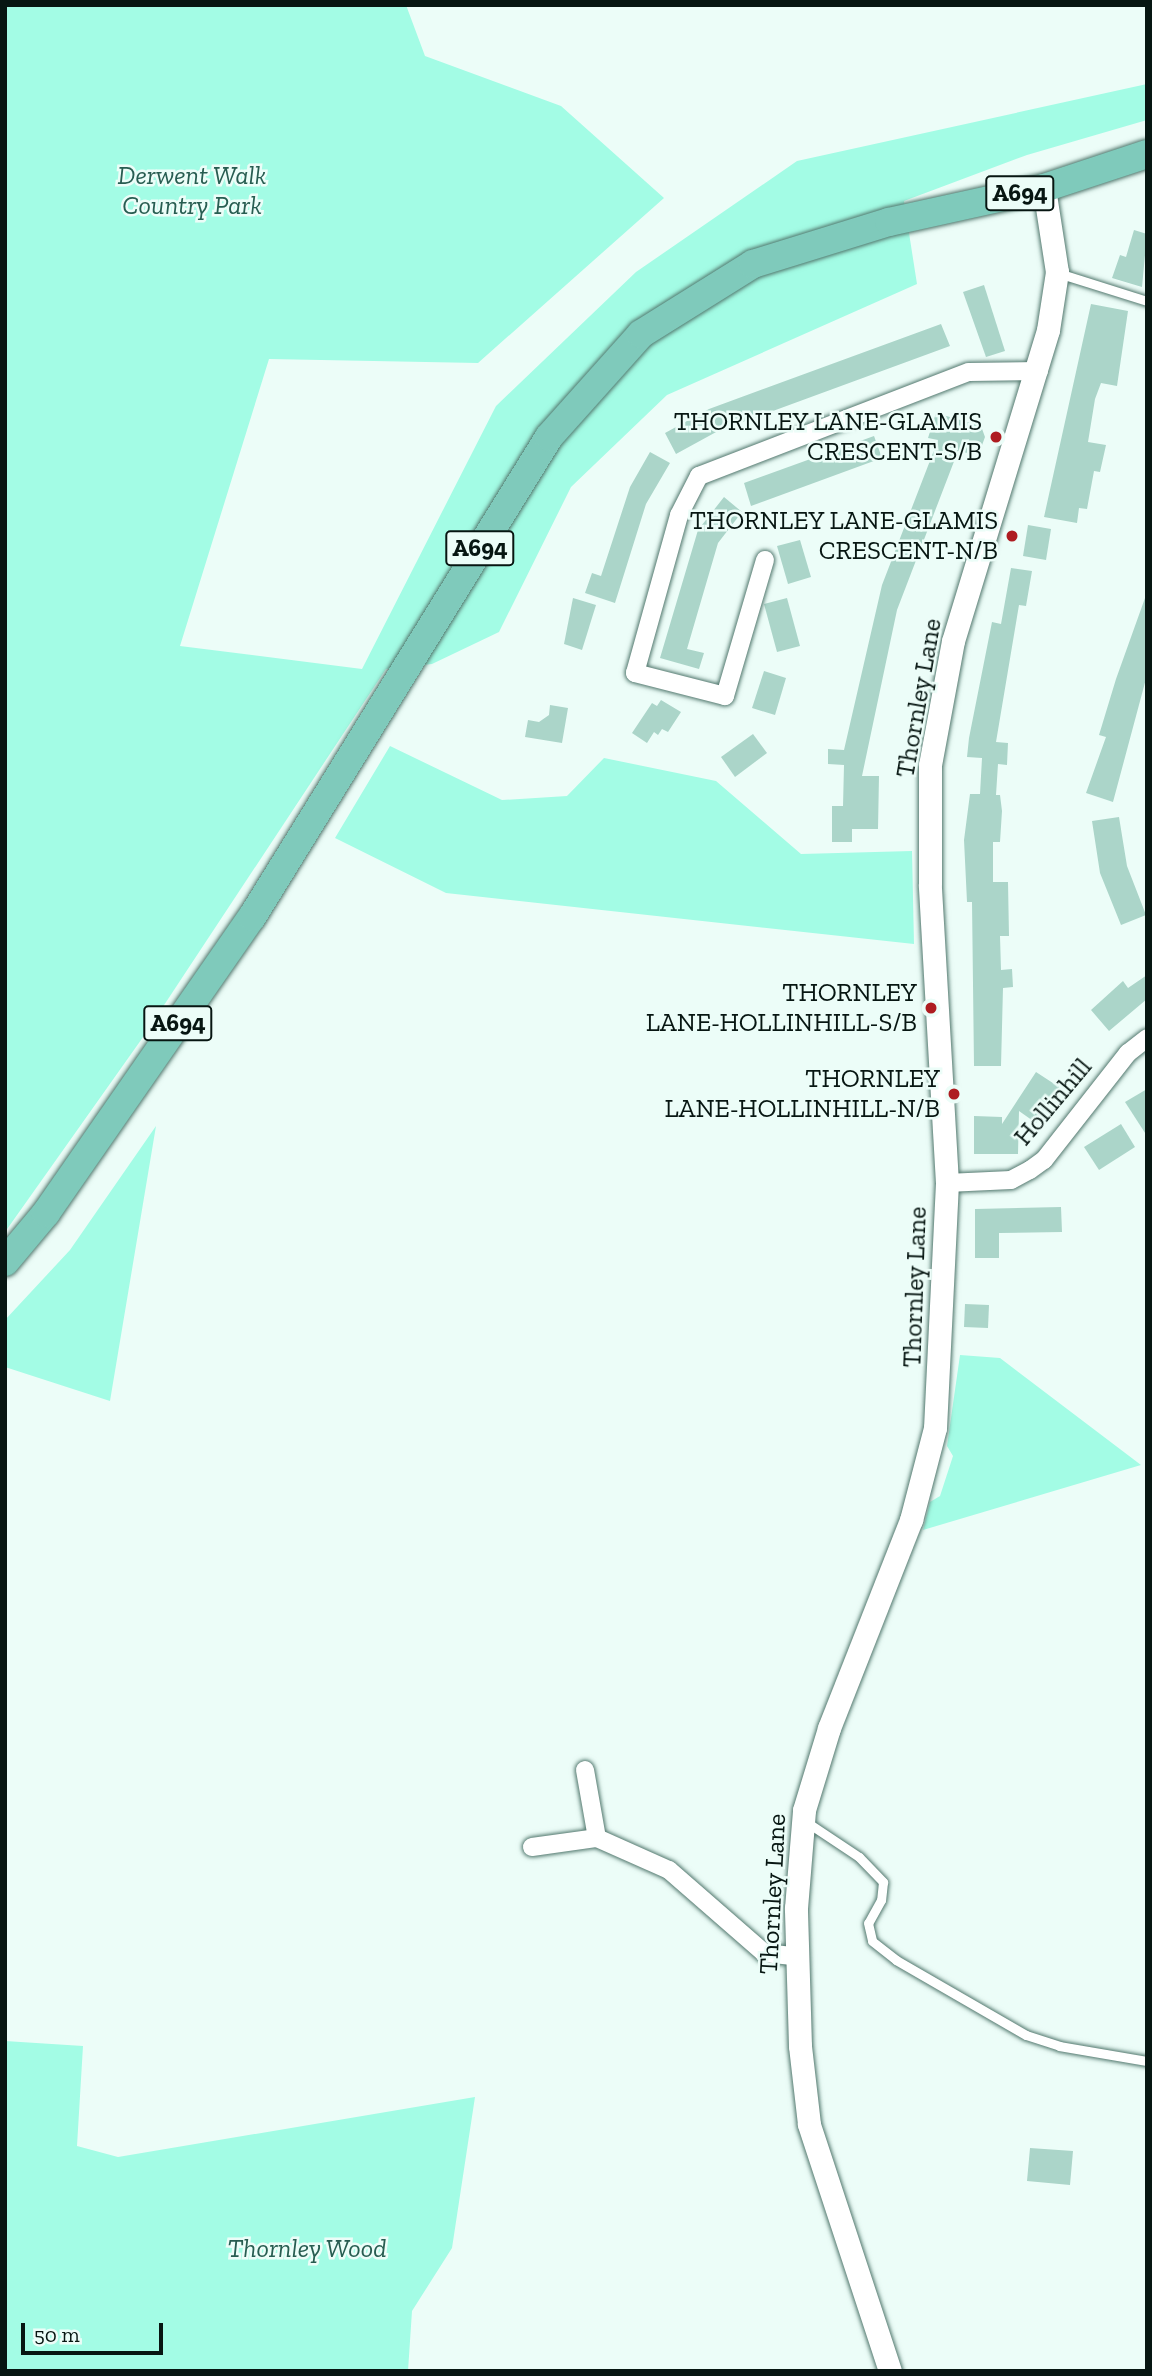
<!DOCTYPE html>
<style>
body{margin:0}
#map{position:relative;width:1152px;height:2376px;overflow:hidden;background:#ecfdf8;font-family:"Zilla Slab",serif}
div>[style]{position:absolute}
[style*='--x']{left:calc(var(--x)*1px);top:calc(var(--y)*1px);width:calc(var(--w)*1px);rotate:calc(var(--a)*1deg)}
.green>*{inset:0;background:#a3fce5}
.building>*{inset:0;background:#abd5c9}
.roads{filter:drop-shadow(0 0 2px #52786e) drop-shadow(0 0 2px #52786e)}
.service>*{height:9px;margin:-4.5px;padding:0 4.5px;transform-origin:4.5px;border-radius:4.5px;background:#fff}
.minor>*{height:18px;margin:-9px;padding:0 9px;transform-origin:9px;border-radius:9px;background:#fff}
.tertiary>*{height:23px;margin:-11.5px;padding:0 11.5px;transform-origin:11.5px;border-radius:11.5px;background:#fff}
.primary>*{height:28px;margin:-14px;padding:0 14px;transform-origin:14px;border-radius:14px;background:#7fcabb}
.dots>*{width:19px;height:19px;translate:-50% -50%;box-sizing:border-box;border:4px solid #ecfdf8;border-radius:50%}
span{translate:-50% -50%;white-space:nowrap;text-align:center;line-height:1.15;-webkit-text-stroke:5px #ecfdf8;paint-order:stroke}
.shield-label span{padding:2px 5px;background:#ecfdf8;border:2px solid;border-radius:5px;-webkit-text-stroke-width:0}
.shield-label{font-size:24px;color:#071612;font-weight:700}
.park-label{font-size:26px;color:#275d51;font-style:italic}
.poi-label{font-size:26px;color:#071612}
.right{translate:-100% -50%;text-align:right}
.street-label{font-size:26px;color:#071612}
.frame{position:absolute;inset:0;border:7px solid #071612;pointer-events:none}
.scale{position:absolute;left:21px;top:2323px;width:142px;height:32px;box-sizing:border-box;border:4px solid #071612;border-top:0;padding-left:9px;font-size:21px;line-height:24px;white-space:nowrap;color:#071612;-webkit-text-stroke:5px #ecfdf8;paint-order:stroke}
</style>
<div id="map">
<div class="green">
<div style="clip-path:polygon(5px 5px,406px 5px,425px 56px,561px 106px,664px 198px,478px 363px,269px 359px,180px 646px,362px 669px,496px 406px,636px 272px,797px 161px,1147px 84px,1147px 120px,1027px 155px,904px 201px,917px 284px,667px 395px,571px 487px,499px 632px,432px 664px,386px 669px,141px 1040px,5px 1232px)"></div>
<div style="clip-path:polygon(390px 746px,502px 800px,567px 796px,604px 758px,716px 781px,801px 854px,912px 851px,914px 944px,446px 893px,335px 838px)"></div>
<div style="clip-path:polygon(156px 1126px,110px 1401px,5px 1367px,5px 1320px,70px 1250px)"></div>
<div style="clip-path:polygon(960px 1355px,1000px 1358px,1141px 1465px,923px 1530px,930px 1502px,940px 1496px,953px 1456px,947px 1446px)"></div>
<div style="clip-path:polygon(5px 2041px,83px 2046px,77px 2146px,118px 2157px,475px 2097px,452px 2248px,412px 2311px,408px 2371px,5px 2371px)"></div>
</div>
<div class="building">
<div style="clip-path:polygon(1134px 230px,1147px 234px,1142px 287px,1112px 278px,1120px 255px,1126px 257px)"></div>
<div style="clip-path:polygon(984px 285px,1005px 351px,986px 357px,963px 292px)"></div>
<div style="clip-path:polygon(1091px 304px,1128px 311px,1117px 386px,1101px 383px,1095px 399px,1088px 442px,1106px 445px,1100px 472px,1094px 471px,1087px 509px,1079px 508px,1077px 523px,1044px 517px)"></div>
<div style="clip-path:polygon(941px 324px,950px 346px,718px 431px,676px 454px,665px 433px,709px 409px)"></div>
<div style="clip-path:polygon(936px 413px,981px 426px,985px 437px,981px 448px,971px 445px,968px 453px,958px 451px,897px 610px,862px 776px,879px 776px,878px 829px,852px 829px,852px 842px,832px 842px,832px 806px,843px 806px,844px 765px,828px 764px,828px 749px,844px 750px,882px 585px,938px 440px,928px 438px)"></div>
<div style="clip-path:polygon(874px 436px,882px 458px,751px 506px,744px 483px)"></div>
<div style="clip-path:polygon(650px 452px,670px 463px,646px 504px,615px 603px,585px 593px,592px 573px,601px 576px,630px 487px)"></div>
<div style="clip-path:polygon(724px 497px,742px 512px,718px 543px,687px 649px,704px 653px,699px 669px,660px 658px,698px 530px)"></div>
<div style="clip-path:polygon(1028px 525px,1051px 529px,1046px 560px,1023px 556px)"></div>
<div style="clip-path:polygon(800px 540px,811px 577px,788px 584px,777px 546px)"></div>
<div style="clip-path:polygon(1011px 568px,1032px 571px,1026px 606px,1019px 605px,996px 742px,1008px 743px,1007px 765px,998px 764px,996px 795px,1000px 795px,1002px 811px,1000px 842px,993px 842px,993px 882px,1008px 882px,1009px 936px,1000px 936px,1001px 970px,1012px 969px,1013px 987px,1003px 988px,1001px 1066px,974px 1066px,972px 902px,967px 902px,964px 840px,970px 794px,980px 794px,982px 758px,967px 757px,969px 738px,992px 622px,1001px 624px)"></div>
<div style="clip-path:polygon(573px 598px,596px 605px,582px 650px,564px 644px)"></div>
<div style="clip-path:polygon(787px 598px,800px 646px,777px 652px,764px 604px)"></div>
<div style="clip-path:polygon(1145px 598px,1147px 675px,1113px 802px,1086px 793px,1106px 737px,1099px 735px,1116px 679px)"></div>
<div style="clip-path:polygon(764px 671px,786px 678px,775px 715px,752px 708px)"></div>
<div style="clip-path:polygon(661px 700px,681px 712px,668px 732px,662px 729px,658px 735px,654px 732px,647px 743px,632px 733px,652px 703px,657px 706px)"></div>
<div style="clip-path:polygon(550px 705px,568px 708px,562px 743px,525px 737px,528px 720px,539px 722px,549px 715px)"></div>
<div style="clip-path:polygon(753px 734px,767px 753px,735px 777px,721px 757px)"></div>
<div style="clip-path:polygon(1119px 817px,1127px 866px,1146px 915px,1121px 925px,1100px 873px,1092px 821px)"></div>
<div style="clip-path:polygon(1147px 975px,1147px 999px,1109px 1031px,1091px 1010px,1123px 981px,1128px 988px)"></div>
<div style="clip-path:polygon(1036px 1072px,1059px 1087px,1036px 1123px,1019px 1111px,1018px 1154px,974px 1154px,974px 1116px,1002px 1117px,1002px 1124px)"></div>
<div style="clip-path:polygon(1147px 1089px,1147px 1136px,1125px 1102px)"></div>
<div style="clip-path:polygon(1121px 1124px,1135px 1147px,1099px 1170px,1084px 1147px)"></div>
<div style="clip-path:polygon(1061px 1207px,1062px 1232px,999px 1233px,999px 1258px,975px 1258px,975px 1209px)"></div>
<div style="clip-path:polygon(965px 1304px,989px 1305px,988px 1328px,964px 1327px)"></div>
<div style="clip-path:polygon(1030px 2148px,1073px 2151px,1070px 2185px,1027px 2181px)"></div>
</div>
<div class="roads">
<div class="service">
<div style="--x:1058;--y:273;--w:93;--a:17.5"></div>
<div style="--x:805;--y:1821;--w:65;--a:33.7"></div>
<div style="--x:859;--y:1857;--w:35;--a:46"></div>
<div style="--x:883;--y:1882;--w:18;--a:96"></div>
<div style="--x:881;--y:1900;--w:26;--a:119"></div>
<div style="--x:868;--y:1923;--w:18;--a:77"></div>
<div style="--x:872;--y:1941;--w:31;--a:38"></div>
<div style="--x:896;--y:1960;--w:150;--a:30"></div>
<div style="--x:1026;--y:2035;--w:35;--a:18"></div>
<div style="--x:1059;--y:2046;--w:89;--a:9.7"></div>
</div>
<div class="minor">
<div style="--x:765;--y:560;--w:142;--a:106.4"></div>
<div style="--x:725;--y:696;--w:93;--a:-165.7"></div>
<div style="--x:635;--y:673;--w:164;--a:-74.4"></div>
<div style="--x:679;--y:515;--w:44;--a:-62.9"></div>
<div style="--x:699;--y:476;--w:289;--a:-21.1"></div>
<div style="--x:969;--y:372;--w:70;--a:-0.8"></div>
<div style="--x:947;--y:1183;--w:64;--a:-2.7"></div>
<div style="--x:1011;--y:1180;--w:21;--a:-28"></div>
<div style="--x:1030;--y:1170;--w:17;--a:-36"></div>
<div style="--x:1044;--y:1160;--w:136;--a:-51.9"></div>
<div style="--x:1128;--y:1053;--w:24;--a:-38"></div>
<div style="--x:585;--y:1770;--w:69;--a:80"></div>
<div style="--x:597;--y:1838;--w:79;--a:24"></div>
<div style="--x:669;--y:1870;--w:126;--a:41.1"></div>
<div style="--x:764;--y:1953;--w:31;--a:6"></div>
<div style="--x:532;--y:1847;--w:66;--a:-7.9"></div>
</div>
<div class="tertiary">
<div style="--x:890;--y:2371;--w:260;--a:-108.2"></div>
<div style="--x:809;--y:2124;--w:79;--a:-96.6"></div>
<div style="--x:800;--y:2046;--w:138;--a:-91.7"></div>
<div style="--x:796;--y:1908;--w:98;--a:-85.3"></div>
<div style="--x:804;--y:1810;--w:86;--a:-73"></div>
<div style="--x:829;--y:1728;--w:224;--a:-68.5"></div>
<div style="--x:911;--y:1520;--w:95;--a:-75.4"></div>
<div style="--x:935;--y:1428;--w:245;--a:-87.2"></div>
<div style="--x:947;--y:1183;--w:299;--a:-93.3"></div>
<div style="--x:930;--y:884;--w:119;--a:-90"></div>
<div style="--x:930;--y:765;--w:126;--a:-79.5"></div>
<div style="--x:953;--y:641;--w:325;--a:-73"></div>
<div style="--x:1048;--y:330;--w:59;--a:-81.2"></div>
<div style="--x:1057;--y:272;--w:85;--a:-98.8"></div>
</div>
<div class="primary">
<div style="--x:5;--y:1262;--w:64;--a:-50.1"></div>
<div style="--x:46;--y:1213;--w:361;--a:-55.2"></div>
<div style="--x:252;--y:917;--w:564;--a:-58.25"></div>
<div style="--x:549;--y:437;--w:138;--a:-48.2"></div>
<div style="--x:641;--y:334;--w:132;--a:-32"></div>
<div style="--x:753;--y:264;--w:142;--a:-17.2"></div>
<div style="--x:889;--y:222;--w:159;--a:-12.4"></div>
<div style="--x:1044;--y:188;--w:108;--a:-18.3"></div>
</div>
</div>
<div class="dots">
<div style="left:996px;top:437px;background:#ae1c21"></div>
<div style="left:1012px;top:536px;background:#ae1c21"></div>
<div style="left:931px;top:1008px;background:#ae1c21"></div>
<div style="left:954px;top:1094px;background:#ae1c21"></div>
</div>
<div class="shield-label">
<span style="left:1020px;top:193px">A694</span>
<span style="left:480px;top:548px">A694</span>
<span style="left:178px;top:1023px">A694</span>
</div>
<div class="park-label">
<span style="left:192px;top:191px">Derwent Walk<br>Country Park</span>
<span style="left:307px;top:2249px">Thornley Wood</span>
</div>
<div class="poi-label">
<span class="right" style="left:982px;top:437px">THORNLEY LANE-GLAMIS<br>CRESCENT-S/B</span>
<span class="right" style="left:998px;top:536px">THORNLEY LANE-GLAMIS<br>CRESCENT-N/B</span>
<span class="right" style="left:917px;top:1008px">THORNLEY<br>LANE-HOLLINHILL-S/B</span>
<span class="right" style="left:940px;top:1094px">THORNLEY<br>LANE-HOLLINHILL-N/B</span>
</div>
<div class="street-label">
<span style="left:919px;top:698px;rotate:-80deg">Thornley Lane</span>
<span style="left:1053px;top:1102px;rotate:-50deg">Hollinhill</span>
<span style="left:915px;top:1287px;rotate:-88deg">Thornley Lane</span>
<span style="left:773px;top:1894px;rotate:-87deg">Thornley Lane</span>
</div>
<div class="frame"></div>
<div class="scale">50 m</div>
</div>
